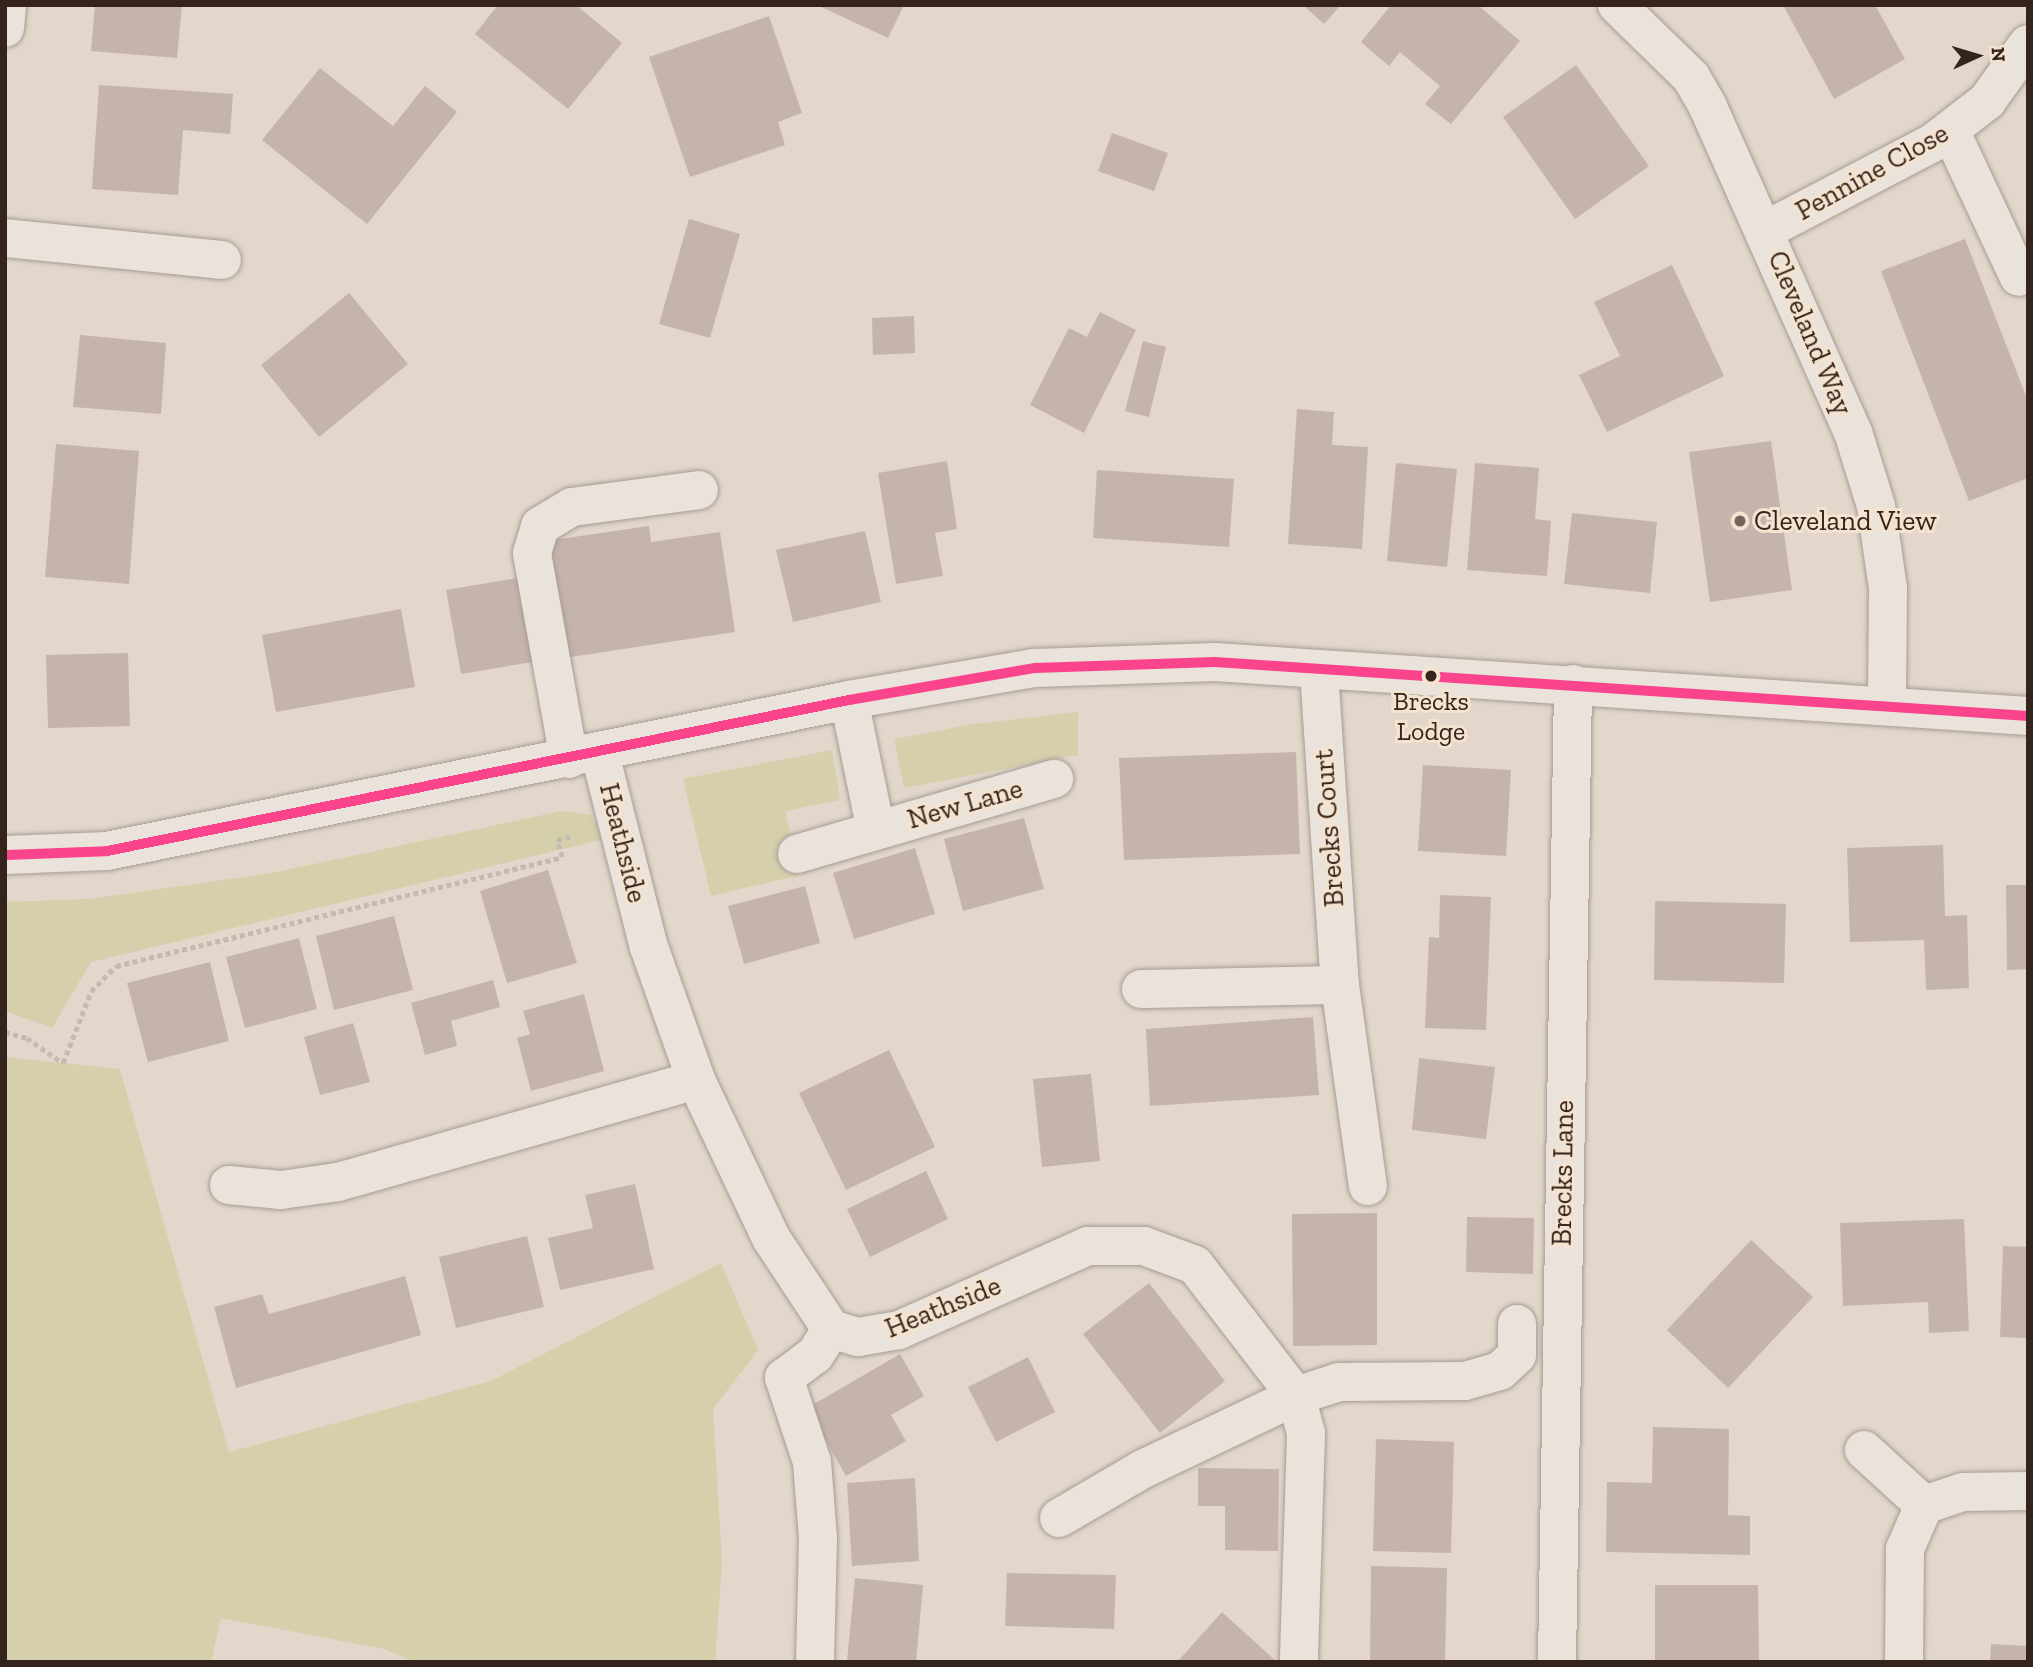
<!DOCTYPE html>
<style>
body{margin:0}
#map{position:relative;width:2033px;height:1667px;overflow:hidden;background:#e2d7ca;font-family:"Zilla Slab",serif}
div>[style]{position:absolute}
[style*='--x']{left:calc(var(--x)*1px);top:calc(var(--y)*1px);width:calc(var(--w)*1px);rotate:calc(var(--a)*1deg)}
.green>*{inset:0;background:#d5cfac}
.building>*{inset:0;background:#c5b4ab}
.path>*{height:4.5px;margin-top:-2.25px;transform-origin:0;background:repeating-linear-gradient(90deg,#c3bab2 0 5px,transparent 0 8.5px)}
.roads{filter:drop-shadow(0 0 2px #a79c94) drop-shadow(0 0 2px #a79c94)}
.minor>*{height:38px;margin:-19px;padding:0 19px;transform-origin:19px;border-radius:19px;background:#eae3db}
.bus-1>*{height:10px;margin:-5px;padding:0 5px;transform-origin:5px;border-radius:5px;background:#fa448c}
.dots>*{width:19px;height:19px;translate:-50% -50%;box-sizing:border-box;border:4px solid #f4e3ce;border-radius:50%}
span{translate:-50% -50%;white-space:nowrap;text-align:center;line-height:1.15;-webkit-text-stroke:6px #f4e3ce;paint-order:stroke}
.bus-label{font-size:26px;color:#34241c}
.street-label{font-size:28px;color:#34241c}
.poi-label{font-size:28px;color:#34241c}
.left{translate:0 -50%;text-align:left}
.frame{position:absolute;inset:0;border:7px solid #34241c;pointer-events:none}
.north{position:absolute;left:1942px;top:21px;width:70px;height:70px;-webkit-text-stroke:5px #f4e3ce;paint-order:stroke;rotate:86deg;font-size:19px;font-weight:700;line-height:28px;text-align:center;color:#34241c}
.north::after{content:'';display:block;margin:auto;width:24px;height:32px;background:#34241c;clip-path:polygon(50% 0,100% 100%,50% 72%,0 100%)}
</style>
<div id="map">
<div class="green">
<div style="clip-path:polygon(1078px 712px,1078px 755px,904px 788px,894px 739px,974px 724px)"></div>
<div style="clip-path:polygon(832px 750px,840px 800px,785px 811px,800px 875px,711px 896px,683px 779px)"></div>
<div style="clip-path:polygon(562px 811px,591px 815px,605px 839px,91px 962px,52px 1028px,5px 1011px,5px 902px,89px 899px,272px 873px)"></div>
<div style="clip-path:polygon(5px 1057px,120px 1069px,229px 1452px,491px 1381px,721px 1263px,758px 1350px,713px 1409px,722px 1562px,715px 1662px,415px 1662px,384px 1649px,221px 1618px,211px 1662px,5px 1662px)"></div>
</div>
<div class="building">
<div style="clip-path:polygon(95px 5px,182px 5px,177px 58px,91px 51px)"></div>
<div style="clip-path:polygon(498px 5px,576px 5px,622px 43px,568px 109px,475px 34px)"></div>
<div style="clip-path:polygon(817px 5px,904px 5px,888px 38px)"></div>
<div style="clip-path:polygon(1303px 5px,1341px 5px,1324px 24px)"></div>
<div style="clip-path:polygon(1391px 5px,1478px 5px,1520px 41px,1451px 124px,1425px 104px,1440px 86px,1400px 52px,1389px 66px,1361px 42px)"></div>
<div style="clip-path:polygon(1783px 5px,1875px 5px,1905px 59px,1834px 99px)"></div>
<div style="clip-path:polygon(769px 16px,802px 113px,778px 122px,785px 145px,690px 177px,649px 57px)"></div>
<div style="clip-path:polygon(1576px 65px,1649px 166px,1575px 219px,1503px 117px)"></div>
<div style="clip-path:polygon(320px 68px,393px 126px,425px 86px,457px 112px,367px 224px,262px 140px)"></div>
<div style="clip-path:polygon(99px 85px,233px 94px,230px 134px,183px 130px,178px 195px,92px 189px)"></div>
<div style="clip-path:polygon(1112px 133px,1168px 153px,1154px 191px,1098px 171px)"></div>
<div style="clip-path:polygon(689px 219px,740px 234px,710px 338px,659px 324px)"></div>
<div style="clip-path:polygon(1965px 239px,2028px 401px,2028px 478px,1969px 501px,1881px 271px)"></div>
<div style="clip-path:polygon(1672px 265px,1724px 376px,1607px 432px,1579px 375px,1620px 356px,1594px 302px)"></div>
<div style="clip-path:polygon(349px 293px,408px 364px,319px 437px,261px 365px)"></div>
<div style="clip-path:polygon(1100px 312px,1136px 330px,1084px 433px,1030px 405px,1069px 328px,1087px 337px)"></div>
<div style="clip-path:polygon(914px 316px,915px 353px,873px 355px,872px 318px)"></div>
<div style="clip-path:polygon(80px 335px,166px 343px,161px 414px,73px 407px)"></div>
<div style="clip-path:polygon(1143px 341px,1166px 347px,1149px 417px,1125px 411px)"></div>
<div style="clip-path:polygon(1297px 409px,1334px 412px,1332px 445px,1368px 447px,1362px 549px,1288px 544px)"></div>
<div style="clip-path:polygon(1771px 441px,1792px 590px,1710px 602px,1689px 452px)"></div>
<div style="clip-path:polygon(56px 444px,139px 451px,129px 584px,45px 577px)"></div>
<div style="clip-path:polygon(947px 461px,957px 529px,935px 533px,943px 576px,896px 584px,878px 473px)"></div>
<div style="clip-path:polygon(1396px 463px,1457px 469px,1447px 567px,1387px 561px)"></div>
<div style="clip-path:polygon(1475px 463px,1539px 468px,1535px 519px,1551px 521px,1547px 576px,1467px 570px)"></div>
<div style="clip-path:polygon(1097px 470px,1234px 479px,1229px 547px,1093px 538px)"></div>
<div style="clip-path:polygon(1572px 513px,1657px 522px,1650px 593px,1564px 584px)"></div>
<div style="clip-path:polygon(649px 526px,651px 542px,720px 532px,735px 632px,564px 658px,546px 541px)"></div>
<div style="clip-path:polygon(865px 531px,881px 602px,793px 622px,776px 550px)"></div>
<div style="clip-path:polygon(517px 578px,532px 662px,461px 674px,446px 590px)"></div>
<div style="clip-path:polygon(401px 609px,415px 687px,276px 712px,262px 635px)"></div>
<div style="clip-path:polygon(128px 653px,130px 726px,48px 728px,46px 655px)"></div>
<div style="clip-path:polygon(1296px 752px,1300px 854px,1124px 860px,1119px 758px)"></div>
<div style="clip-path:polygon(1423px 765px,1511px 770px,1506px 856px,1418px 851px)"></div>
<div style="clip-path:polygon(1024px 818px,1044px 889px,963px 911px,944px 839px)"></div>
<div style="clip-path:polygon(1943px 845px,1945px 916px,1967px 915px,1969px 988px,1926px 990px,1924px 940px,1850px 942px,1847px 848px)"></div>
<div style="clip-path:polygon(915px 848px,935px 914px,854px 939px,833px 873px)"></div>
<div style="clip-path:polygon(548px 870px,577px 963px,507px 983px,480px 891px)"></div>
<div style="clip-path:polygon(2006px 885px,2028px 885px,2028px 969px,2007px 970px)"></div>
<div style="clip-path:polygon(805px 886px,820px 943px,744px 964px,728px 906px)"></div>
<div style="clip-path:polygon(1440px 895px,1491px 897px,1486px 1030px,1425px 1028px,1429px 937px,1439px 938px)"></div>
<div style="clip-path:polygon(1655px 901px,1786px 904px,1784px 983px,1654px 980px)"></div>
<div style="clip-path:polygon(394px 916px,413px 990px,334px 1010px,316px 936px)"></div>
<div style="clip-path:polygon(299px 938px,317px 1009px,245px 1028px,226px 957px)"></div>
<div style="clip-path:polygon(210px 962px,229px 1041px,148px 1062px,127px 983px)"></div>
<div style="clip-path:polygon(493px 980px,500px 1007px,451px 1021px,457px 1046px,425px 1055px,411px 1003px)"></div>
<div style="clip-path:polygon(584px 994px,604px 1071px,531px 1091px,517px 1038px,530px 1034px,523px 1011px)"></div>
<div style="clip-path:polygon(1313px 1017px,1319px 1095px,1150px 1106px,1146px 1029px)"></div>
<div style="clip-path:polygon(353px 1023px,370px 1082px,320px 1095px,304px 1037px)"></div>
<div style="clip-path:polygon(889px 1050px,935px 1147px,846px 1190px,799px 1093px)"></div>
<div style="clip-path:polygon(1419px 1058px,1495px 1067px,1486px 1139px,1412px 1130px)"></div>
<div style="clip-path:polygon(1091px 1074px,1100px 1161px,1042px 1167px,1033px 1079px)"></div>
<div style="clip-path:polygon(926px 1171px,948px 1219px,870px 1257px,847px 1209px)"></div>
<div style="clip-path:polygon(635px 1184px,654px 1269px,560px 1290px,548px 1238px,593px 1228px,585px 1195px)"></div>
<div style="clip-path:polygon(1377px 1213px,1377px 1345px,1293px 1346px,1292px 1214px)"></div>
<div style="clip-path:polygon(1467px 1217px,1534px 1218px,1533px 1274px,1466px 1272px)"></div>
<div style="clip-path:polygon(1964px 1219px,1969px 1331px,1929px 1333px,1928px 1302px,1843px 1306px,1840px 1223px)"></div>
<div style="clip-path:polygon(527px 1236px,544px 1307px,456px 1328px,439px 1257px)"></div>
<div style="clip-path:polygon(1751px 1240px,1813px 1297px,1728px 1388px,1667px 1330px)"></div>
<div style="clip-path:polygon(2003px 1246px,2028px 1247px,2028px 1338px,2000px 1337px)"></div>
<div style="clip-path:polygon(405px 1276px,421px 1335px,236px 1388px,214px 1307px,262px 1294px,269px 1314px)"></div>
<div style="clip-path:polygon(1149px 1283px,1225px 1381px,1160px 1433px,1083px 1334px)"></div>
<div style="clip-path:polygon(900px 1354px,924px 1396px,891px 1415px,906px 1441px,846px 1476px,807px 1408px)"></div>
<div style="clip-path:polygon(1028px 1357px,1055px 1412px,996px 1442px,968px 1387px)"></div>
<div style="clip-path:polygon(1653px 1427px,1729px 1429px,1728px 1515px,1750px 1516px,1750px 1555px,1606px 1552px,1607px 1482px,1652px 1483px)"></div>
<div style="clip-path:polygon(1376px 1439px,1454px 1442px,1451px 1553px,1373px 1551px)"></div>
<div style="clip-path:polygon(1198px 1468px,1279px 1469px,1278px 1551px,1225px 1550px,1225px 1506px,1198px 1506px)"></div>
<div style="clip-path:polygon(915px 1478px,919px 1561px,852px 1566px,847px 1483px)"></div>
<div style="clip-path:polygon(1371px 1566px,1447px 1568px,1445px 1662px,1370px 1662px)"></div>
<div style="clip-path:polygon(1007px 1573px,1116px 1575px,1114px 1629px,1005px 1626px)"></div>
<div style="clip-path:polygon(855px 1578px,923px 1585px,916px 1662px,847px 1661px)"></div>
<div style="clip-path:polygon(1655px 1585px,1758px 1585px,1759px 1662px,1655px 1662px)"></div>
<div style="clip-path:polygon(1222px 1612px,1277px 1662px,1177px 1662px)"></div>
<div style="clip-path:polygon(1991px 1644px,2028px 1646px,2028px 1662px,1990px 1662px)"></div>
</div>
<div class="path">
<div style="--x:5;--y:1032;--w:23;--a:15"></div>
<div style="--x:27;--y:1038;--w:44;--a:34.8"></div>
<div style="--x:63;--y:1063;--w:77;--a:-68.7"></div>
<div style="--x:91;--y:991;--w:35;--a:-45"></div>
<div style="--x:116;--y:966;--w:459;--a:-13.7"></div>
<div style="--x:562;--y:857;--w:18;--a:-106"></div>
<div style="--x:557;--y:840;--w:16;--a:-15"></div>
</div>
<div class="roads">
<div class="minor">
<div style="--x:1617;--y:5;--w:103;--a:44.2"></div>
<div style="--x:1691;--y:77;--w:34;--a:60"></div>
<div style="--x:1708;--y:107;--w:356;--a:66"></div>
<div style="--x:1853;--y:432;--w:77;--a:72.7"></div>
<div style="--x:1876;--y:506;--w:83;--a:81.7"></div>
<div style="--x:1888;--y:588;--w:117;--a:90.5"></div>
<div style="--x:5;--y:28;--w:23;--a:-85"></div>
<div style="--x:1950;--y:130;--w:162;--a:64.9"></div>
<div style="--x:1766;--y:230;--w:190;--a:-27.6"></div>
<div style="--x:1934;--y:142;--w:67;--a:-37.7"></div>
<div style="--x:1987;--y:101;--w:70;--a:-54.3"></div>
<div style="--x:5;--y:238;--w:218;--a:5.8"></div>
<div style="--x:1319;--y:671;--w:315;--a:86.2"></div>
<div style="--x:1340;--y:985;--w:203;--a:82.1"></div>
<div style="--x:849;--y:700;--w:133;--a:78.3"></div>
<div style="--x:600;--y:754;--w:199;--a:75.8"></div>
<div style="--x:649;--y:947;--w:141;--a:70.5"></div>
<div style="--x:696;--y:1080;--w:175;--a:64.6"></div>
<div style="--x:771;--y:1238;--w:109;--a:56.6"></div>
<div style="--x:831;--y:1329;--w:28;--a:17"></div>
<div style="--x:858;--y:1337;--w:42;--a:-9.7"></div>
<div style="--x:899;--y:1330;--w:207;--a:-24"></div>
<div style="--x:1088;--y:1246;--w:56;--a:0"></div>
<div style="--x:1144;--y:1246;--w:54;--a:20.4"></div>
<div style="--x:1195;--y:1265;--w:165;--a:52.4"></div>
<div style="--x:1296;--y:1396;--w:39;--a:75"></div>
<div style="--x:1306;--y:1434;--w:228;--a:91.8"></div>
<div style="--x:569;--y:759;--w:209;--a:-100.2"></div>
<div style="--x:532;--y:553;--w:28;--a:-73"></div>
<div style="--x:540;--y:526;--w:37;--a:-31"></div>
<div style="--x:572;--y:507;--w:128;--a:-7.6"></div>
<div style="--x:797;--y:854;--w:268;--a:-16.3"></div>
<div style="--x:5;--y:855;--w:102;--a:-2.2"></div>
<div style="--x:107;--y:851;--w:757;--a:-11.5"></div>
<div style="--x:849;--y:700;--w:189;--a:-9.8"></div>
<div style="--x:1035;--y:668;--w:180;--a:-1.9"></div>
<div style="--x:1215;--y:662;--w:815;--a:3.8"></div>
<div style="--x:1141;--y:989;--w:199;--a:-1.2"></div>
<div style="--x:229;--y:1185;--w:52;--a:5.5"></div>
<div style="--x:281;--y:1190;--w:58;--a:-8"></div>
<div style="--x:338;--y:1182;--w:372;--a:-15.9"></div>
<div style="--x:1864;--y:1450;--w:81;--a:42.5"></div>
<div style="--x:1059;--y:1518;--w:97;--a:-30.3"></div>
<div style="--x:1143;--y:1469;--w:170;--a:-25.5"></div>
<div style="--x:1296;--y:1396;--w:45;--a:-18"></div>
<div style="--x:1339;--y:1382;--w:126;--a:-0.5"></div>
<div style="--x:1465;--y:1381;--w:36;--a:-16"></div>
<div style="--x:1500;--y:1371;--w:23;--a:-43"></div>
<div style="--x:1517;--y:1355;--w:31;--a:-90"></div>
<div style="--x:815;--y:1662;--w:124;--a:-88.6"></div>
<div style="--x:818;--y:1538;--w:76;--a:-94.5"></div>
<div style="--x:812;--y:1462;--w:89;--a:-108.4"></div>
<div style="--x:784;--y:1378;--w:39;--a:-37"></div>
<div style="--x:815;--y:1355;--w:31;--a:-58"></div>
<div style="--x:1557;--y:1662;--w:978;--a:-89.06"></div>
<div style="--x:1904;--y:1662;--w:113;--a:-89.5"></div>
<div style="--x:1905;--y:1549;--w:48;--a:-66.6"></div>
<div style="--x:1924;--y:1505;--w:41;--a:-18.4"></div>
<div style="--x:1963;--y:1492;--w:65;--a:-0.9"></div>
</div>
</div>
<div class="bus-1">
<div style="--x:5;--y:855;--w:102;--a:-2.2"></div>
<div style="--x:107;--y:851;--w:757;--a:-11.5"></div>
<div style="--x:849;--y:700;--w:189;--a:-9.8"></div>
<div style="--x:1035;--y:668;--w:180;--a:-1.9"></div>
<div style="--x:1215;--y:662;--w:815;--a:3.8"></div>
</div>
<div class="dots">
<div style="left:1740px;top:521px;background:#716359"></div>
<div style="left:1431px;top:676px;background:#34241c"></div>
</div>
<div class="bus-label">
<span style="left:1431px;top:717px">Brecks<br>Lodge</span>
</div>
<div class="street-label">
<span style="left:1872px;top:172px;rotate:-29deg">Pennine Close</span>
<span style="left:1810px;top:333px;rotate:67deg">Cleveland Way</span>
<span style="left:965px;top:804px;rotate:-16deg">New Lane</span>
<span style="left:1329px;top:828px;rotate:-94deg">Brecks Court</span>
<span style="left:623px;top:843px;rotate:76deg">Heathside</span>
<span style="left:1563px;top:1173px;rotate:-89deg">Brecks Lane</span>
<span style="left:943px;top:1307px;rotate:-22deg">Heathside</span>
</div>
<div class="poi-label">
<span class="left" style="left:1754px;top:521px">Cleveland View</span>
</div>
<div class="frame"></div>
<div class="north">N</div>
</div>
